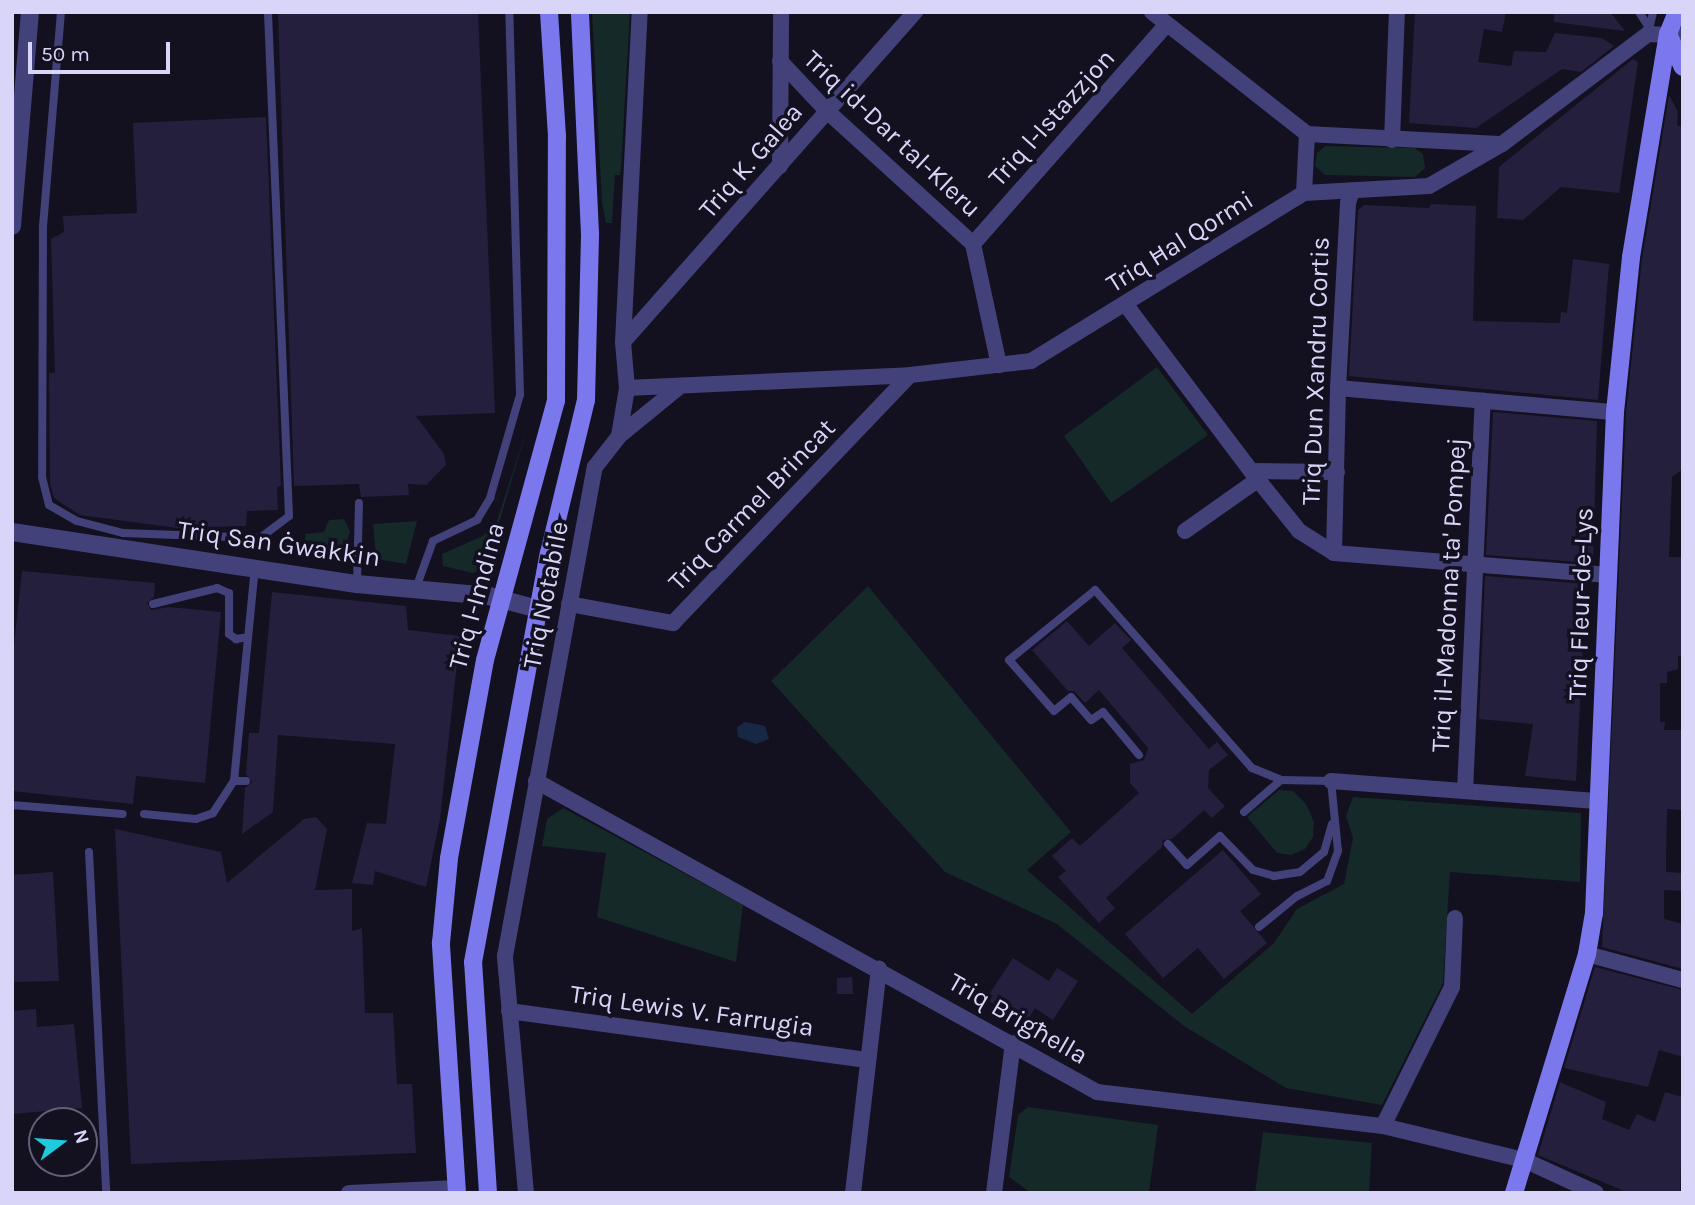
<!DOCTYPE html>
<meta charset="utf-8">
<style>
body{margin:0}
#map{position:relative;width:1695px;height:1205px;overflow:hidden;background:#131020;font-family:Karla,sans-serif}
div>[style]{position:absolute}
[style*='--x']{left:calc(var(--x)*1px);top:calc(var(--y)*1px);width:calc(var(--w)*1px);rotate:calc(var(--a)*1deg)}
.green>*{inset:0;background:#142928}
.water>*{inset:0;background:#162844}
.building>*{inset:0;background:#251f3e}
.service>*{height:8px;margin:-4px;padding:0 4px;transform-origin:4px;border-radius:4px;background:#434179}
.minor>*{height:16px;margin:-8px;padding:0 8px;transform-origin:8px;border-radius:8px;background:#434179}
.tertiary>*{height:18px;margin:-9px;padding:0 9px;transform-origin:9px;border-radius:9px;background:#434179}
.secondary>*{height:18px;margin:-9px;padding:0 9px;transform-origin:9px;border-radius:9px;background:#7b78ed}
span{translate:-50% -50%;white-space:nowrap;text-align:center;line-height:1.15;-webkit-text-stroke:7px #131020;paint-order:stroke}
.street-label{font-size:26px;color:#d9d5f9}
.frame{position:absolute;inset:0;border:14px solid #d9d5f9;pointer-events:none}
.north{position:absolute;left:28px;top:1107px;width:70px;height:70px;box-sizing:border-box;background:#131020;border:2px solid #625f77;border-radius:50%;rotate:74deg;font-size:19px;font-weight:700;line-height:28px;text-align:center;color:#d9d5f9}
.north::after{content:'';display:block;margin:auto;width:24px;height:32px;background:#1ecadc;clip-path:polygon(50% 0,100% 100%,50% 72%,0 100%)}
.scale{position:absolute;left:28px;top:42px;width:142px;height:32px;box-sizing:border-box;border:4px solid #d9d5f9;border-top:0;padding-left:9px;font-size:21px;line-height:24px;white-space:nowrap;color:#d9d5f9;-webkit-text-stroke:5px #131020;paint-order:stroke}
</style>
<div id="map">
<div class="green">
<div style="clip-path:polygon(592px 12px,630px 12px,621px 169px,620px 175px,615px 175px,612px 223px,606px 223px,602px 203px)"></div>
<div style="clip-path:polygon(1325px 146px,1415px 148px,1423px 154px,1425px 168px,1415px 177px,1325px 175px,1315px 166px,1317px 153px)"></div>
<div style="clip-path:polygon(1157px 367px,1208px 435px,1111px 503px,1064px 436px)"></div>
<div style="clip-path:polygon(528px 425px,486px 567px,473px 573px,443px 566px,442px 554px,483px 536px,496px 524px)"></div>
<div style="clip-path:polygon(344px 519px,350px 531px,345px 548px,337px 552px,296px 547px,306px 546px,305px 534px,324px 532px,329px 520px)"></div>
<div style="clip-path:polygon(417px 521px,406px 564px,376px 559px,373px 524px)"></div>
<div style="clip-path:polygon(868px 586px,1071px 832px,1027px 870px,1192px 1014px,1274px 943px,1297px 909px,1344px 884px,1353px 838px,1346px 816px,1353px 797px,1581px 813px,1580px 882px,1450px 872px,1443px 983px,1382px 1105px,1286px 1088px,1184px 1026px,1057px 924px,945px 872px,771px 681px)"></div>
<div style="clip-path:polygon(1279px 790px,1293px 791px,1306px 804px,1314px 822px,1313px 837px,1305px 849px,1291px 855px,1277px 853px,1247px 817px)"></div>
<div style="clip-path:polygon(563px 808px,743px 905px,736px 962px,597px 917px,606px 853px,542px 846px,547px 819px)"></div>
<div style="clip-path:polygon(1028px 1107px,1158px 1125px,1149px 1193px,1031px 1193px,1009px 1177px,1018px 1115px)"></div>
<div style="clip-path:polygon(1263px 1132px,1372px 1143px,1369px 1193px,1255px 1193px)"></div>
</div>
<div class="water">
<div style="clip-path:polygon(745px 722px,765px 726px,769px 739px,756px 744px,738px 737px,737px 727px)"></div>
</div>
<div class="building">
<div style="clip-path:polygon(278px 12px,478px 12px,495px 413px,416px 416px,444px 454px,446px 465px,426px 485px,408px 484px,409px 495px,361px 497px,359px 484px,294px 486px)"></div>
<div style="clip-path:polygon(1415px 12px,1506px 12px,1502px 32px,1484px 29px,1478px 62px,1511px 66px,1514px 51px,1546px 52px,1555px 33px,1602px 38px,1614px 46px,1581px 72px,1562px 69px,1476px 128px,1409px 123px)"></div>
<div style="clip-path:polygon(1554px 12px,1610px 12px,1625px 31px,1554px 22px)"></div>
<div style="clip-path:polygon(1633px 59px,1638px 62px,1619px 193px,1561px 187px,1523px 220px,1497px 218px,1499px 167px)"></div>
<div style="clip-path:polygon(1669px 95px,1678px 112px,1677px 125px,1683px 128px,1683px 469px,1672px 477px,1669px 557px,1683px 557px,1683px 656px,1678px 656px,1678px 669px,1667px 672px,1667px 683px,1660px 683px,1660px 722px,1665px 722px,1664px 730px,1683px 730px,1683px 810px,1667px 809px,1666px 855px,1666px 872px,1683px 873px,1683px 891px,1664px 890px,1664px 919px,1683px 924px,1683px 969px,1602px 947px,1626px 413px,1642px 259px)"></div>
<div style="clip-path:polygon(266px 117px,281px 486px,277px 487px,278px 510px,247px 511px,246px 526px,177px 528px,80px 515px,54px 498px,50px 483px,49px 373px,55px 373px,51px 239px,64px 232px,63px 216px,137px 213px,133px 123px)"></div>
<div style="clip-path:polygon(1431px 204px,1476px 206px,1473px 321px,1560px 323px,1561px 312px,1567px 313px,1573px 259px,1609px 264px,1598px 400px,1349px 376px,1358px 210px,1364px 205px,1429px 208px)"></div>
<div style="clip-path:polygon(1493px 412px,1597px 421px,1593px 563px,1486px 555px)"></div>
<div style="clip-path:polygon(22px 571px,155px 583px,154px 597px,147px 603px,151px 610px,169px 607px,221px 612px,205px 783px,136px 776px,133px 804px,12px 791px,12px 663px)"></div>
<div style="clip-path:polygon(1485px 576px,1586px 584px,1576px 781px,1525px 776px,1533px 724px,1479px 719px)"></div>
<div style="clip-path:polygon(272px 592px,406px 606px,408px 630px,460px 636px,440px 819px,426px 887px,375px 871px,373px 885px,352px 883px,367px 823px,386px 824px,395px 744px,278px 735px,273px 812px,242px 834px,245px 788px,252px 782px,246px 774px,249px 733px,259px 733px)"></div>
<div style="clip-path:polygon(1067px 621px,1089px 646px,1115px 623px,1131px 640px,1122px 648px,1209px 749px,1217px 742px,1228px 755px,1209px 770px,1208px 788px,1225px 806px,1212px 818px,1204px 810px,1172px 839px,1163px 840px,1162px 847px,1106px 898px,1115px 908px,1099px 923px,1058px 877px,1066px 871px,1052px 856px,1072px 838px,1080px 846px,1139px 793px,1130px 783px,1130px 764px,1144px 760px,1148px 748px,1099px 690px,1085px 703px,1074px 691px,1068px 691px,1032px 650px)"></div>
<div style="clip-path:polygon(316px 817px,327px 829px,315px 890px,352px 889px,352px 931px,362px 928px,365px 1013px,393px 1013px,397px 1084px,412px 1084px,416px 1153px,131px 1164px,115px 829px,221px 852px,227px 883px,304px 819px)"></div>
<div style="clip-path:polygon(1223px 850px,1261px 894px,1240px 911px,1267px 943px,1224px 979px,1198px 948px,1163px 978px,1125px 934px)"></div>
<div style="clip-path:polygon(53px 872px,59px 981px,12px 982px,12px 875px)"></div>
<div style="clip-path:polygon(1013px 958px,1049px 981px,1057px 968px,1078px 981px,1053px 1020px,1035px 1008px,1025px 1024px,986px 999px)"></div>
<div style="clip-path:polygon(1595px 967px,1683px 990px,1683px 1057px,1659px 1050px,1648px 1087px,1564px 1068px)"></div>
<div style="clip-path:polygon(852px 977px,853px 994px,837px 994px,837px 978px)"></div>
<div style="clip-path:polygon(36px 1009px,37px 1027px,74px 1024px,82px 1108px,12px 1114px,12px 1011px)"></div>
<div style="clip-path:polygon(1560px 1082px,1606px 1102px,1602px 1119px,1629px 1130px,1637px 1114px,1655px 1122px,1665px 1092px,1683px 1097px,1680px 1193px,1629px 1193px,1538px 1155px)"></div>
</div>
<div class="service">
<div style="--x:61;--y:12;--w:214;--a:94.8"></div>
<div style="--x:43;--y:225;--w:252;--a:90.2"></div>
<div style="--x:42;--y:477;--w:29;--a:76"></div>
<div style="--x:49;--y:505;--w:32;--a:30"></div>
<div style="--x:77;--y:521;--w:48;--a:14.6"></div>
<div style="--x:123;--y:533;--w:137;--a:2.1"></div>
<div style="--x:260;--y:538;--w:36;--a:-37"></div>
<div style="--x:289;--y:516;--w:504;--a:-92.39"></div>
<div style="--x:1639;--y:12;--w:17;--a:57"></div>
<div style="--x:1648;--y:34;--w:23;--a:-77"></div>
<div style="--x:357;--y:584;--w:81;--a:-88.6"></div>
<div style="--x:416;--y:588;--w:50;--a:-70.1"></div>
<div style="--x:433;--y:541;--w:49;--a:-25.5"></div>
<div style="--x:477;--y:520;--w:26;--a:-59"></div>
<div style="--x:490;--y:498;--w:107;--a:-73.8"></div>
<div style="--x:520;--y:395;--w:383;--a:-91.6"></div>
<div style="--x:153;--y:604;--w:66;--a:-14"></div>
<div style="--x:217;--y:588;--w:13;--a:23"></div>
<div style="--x:229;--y:593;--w:41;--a:90"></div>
<div style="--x:229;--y:634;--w:9;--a:36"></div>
<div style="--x:236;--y:639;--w:12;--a:-9"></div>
<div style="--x:1139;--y:755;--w:56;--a:-129.9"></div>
<div style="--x:1103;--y:712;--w:14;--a:146"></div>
<div style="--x:1091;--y:720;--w:30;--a:-131"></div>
<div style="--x:1071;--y:697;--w:22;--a:141"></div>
<div style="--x:1054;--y:711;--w:68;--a:-131.4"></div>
<div style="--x:1009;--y:660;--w:111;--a:-39.1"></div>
<div style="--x:1095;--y:590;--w:237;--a:48.6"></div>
<div style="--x:1252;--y:768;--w:31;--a:22"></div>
<div style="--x:234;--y:781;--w:12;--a:0"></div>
<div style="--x:12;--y:805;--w:111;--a:4.6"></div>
<div style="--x:1244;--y:812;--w:49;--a:-40.9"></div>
<div style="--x:1281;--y:780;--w:50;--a:1.1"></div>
<div style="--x:1331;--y:781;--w:70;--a:84.3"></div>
<div style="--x:1338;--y:851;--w:32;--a:110"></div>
<div style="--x:1327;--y:881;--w:34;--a:153"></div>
<div style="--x:1297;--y:896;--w:49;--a:140.8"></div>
<div style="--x:144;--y:814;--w:52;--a:5.5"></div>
<div style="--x:196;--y:819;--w:18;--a:-19"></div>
<div style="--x:213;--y:813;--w:38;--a:-57"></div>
<div style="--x:234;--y:781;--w:214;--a:-84.4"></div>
<div style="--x:1168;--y:844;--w:28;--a:48"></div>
<div style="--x:1187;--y:865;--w:44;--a:-41.3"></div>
<div style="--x:1220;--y:836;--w:47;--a:45.9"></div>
<div style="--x:1253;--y:870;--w:22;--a:16"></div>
<div style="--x:1274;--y:876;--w:26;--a:-9"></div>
<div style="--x:1300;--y:872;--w:31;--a:-40"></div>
<div style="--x:1324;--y:852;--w:29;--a:-74"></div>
<div style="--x:89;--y:852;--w:341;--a:87.1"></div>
</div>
<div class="minor">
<div style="--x:1152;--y:12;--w:197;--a:38.2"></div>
<div style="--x:1307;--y:134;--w:192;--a:3"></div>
<div style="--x:780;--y:61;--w:69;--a:46.8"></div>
<div style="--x:827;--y:111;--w:197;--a:42.3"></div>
<div style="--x:973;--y:244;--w:124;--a:77.9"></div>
<div style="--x:1392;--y:140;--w:128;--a:-87.8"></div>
<div style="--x:780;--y:166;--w:154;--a:-89.6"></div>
<div style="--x:1304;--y:193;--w:59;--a:-87.1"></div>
<div style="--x:973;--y:244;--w:293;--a:-48.6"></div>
<div style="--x:1126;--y:305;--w:208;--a:53"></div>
<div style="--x:1251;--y:471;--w:86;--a:0.7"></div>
<div style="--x:623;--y:342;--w:441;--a:-48.5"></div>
<div style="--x:627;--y:388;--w:283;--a:-2.6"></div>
<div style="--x:910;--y:375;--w:122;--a:-6.6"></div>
<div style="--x:1031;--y:361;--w:321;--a:-31.6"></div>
<div style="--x:1304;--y:193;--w:125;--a:-3.2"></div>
<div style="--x:1429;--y:186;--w:84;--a:-29.9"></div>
<div style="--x:1502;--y:144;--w:183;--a:-37"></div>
<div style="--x:1648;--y:34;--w:35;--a:3"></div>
<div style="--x:1338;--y:388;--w:278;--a:5"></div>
<div style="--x:619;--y:436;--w:77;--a:-39.2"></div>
<div style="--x:1251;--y:471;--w:77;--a:51.3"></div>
<div style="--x:1299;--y:531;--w:41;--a:32.2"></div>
<div style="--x:1334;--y:553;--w:275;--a:4.6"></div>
<div style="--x:1185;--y:531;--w:87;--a:-35.2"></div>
<div style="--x:1334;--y:553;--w:165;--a:-88.6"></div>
<div style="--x:1338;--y:388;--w:185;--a:-86.9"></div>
<div style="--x:1348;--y:203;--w:13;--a:-72"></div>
<div style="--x:569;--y:604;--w:106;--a:10.4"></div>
<div style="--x:673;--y:623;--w:343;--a:-46.3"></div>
<div style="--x:536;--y:781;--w:641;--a:29"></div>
<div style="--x:1097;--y:1092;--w:288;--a:6.8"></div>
<div style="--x:1383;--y:1126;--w:145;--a:13.6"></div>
<div style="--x:1524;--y:1160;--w:79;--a:24.6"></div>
<div style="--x:1331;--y:781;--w:269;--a:4.3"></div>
<div style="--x:1465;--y:791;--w:391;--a:-87.4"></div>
<div style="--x:1587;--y:954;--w:99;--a:15.2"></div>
<div style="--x:509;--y:1011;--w:361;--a:7.8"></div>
<div style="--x:1383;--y:1126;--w:155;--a:-63.6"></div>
<div style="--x:1452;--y:987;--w:69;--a:-87.5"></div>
<div style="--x:349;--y:1193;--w:108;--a:-2.7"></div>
<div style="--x:526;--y:1193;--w:238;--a:-95.1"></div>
<div style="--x:505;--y:956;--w:497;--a:-79.6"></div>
<div style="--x:595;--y:467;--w:39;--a:-52"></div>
<div style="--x:619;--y:436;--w:49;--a:-80.5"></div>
<div style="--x:627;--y:388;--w:46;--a:-95"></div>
<div style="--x:623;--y:342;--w:330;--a:-87.1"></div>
<div style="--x:853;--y:1193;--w:226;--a:-83.4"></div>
<div style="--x:994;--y:1193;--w:151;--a:-82.8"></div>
</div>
<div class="tertiary">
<div style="--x:12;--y:226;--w:215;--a:-85.2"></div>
<div style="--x:12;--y:532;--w:349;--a:8.6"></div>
<div style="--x:357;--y:584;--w:133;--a:5.2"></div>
<div style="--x:489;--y:596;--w:51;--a:14.9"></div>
</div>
<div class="secondary">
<div style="--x:1668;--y:34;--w:36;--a:66"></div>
<div style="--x:457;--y:1193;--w:251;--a:-93.7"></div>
<div style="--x:441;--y:943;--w:85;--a:-84.6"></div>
<div style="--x:449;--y:858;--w:201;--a:-79.7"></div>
<div style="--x:485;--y:660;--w:269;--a:-74.7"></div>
<div style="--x:556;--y:401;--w:265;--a:-89.8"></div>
<div style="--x:557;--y:136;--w:124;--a:-93.7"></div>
<div style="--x:488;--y:1193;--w:231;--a:-93.7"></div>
<div style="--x:473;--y:962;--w:416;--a:-79.5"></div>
<div style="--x:549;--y:553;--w:157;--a:-76.4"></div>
<div style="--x:586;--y:400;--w:166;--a:-88.6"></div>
<div style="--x:590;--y:234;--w:222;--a:-92.6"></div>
<div style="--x:1514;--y:1193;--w:250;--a:-73"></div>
<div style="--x:1587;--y:954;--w:42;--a:-80.3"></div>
<div style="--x:1594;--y:913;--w:501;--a:-87.6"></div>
<div style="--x:1615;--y:412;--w:156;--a:-84.1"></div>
<div style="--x:1631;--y:257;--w:226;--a:-80.6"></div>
<div style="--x:1668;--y:34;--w:24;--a:-68"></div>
</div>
<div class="street-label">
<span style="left:1052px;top:118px;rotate:-48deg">Triq l-Istazzjon</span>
<span style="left:892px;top:134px;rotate:43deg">Triq id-Dar tal-Kleru</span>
<span style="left:751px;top:161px;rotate:-49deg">Triq K. Galea</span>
<span style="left:1180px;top:242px;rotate:-32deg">Triq Ħal Qormi</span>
<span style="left:1316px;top:371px;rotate:-88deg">Triq Dun Xandru Cortis</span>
<span style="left:752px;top:505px;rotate:-46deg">Triq Carmel Brincat</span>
<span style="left:279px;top:544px;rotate:8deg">Triq San Ġwakkin</span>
<span style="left:546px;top:595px;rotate:-79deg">Triq Notabile</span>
<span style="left:1449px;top:595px;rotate:-87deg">Triq il-Madonna ta' Pompej</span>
<span style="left:477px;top:596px;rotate:-75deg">Triq l-Imdina</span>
<span style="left:1581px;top:604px;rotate:-88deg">Triq Fleur-de-Lys</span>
<span style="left:692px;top:1011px;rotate:8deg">Triq Lewis V. Farrugia</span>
<span style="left:1018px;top:1019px;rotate:30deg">Triq Brigħella</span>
</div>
<div class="frame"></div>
<div class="north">N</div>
<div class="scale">50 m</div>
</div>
